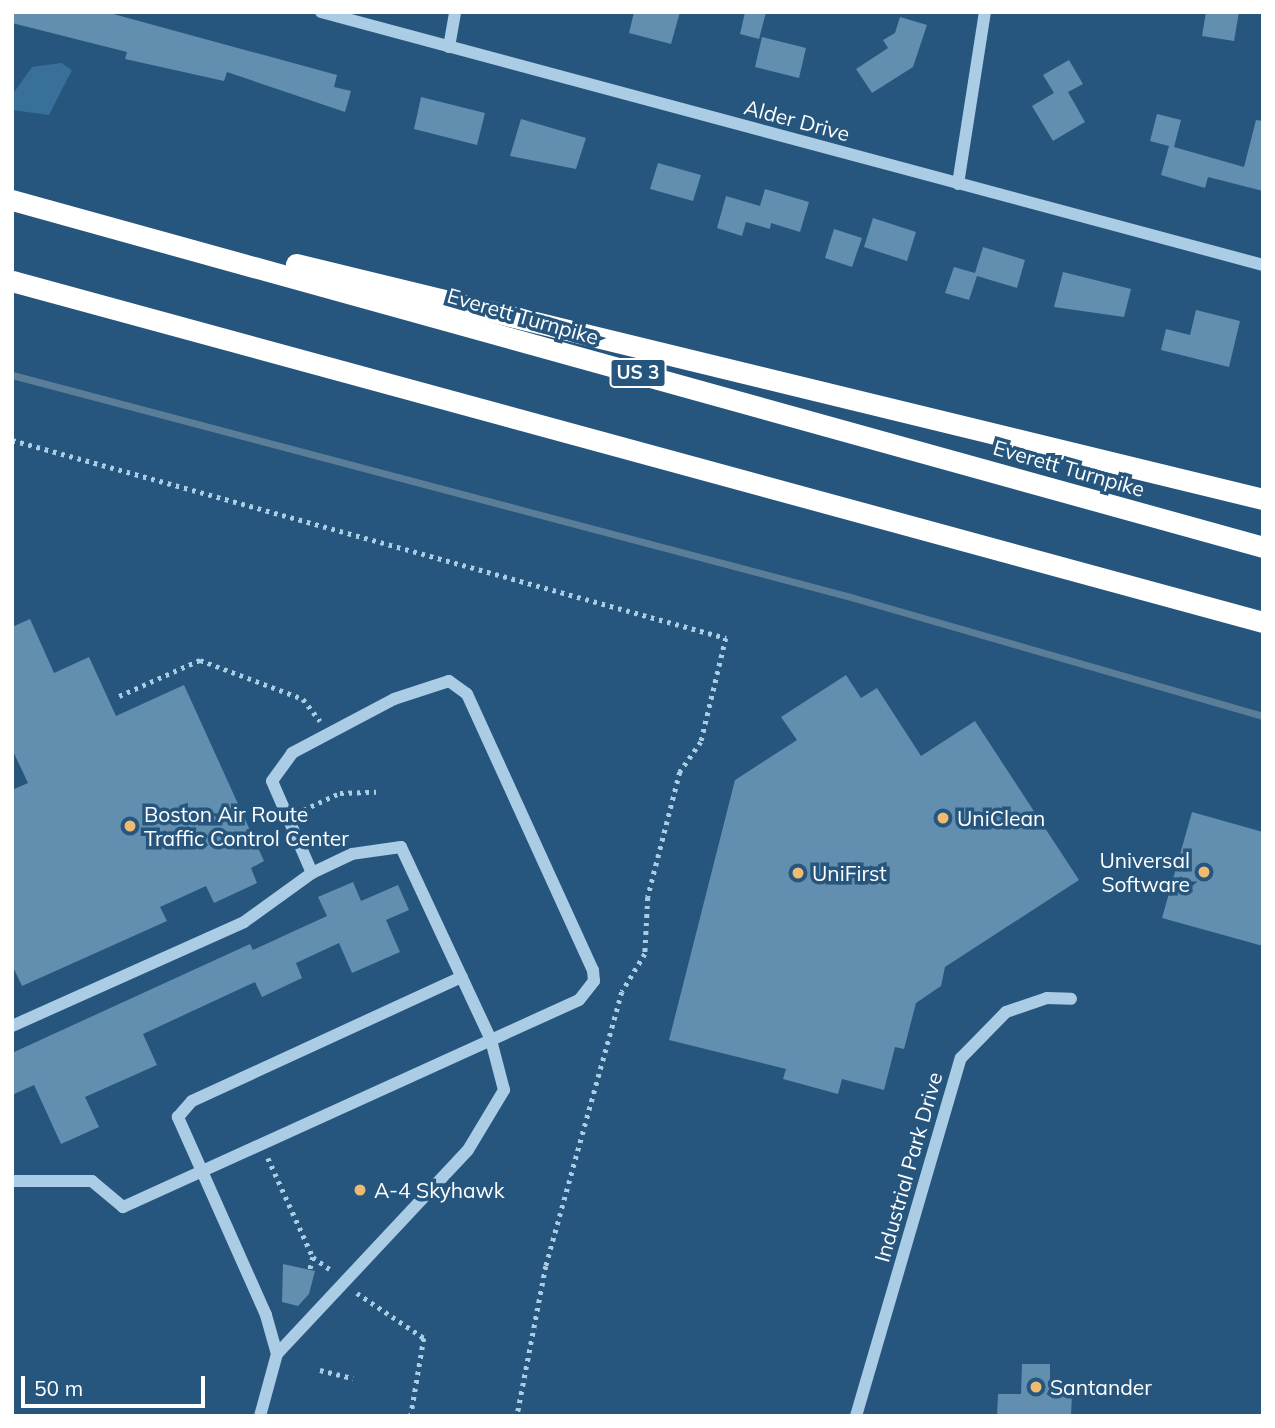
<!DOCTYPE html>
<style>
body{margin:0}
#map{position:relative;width:1275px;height:1428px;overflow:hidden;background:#26567d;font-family:Mulish,sans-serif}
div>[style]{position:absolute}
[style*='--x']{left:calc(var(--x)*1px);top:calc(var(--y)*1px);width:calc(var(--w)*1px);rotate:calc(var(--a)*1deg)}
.green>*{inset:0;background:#39709a}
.stream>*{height:7px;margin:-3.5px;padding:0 3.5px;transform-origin:3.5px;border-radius:3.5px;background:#5a7d98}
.building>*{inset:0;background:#628eaf}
.path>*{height:4.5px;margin-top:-2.25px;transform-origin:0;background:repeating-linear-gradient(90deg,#abcce5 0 3.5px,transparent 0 8.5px)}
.minor>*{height:12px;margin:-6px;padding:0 6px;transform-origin:6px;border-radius:6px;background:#abcce5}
.highway>*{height:21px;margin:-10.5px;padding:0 10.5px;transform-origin:10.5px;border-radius:10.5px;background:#fff}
.dots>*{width:19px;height:19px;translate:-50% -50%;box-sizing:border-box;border:4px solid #26567d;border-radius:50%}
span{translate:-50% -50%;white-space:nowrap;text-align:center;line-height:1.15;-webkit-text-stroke:7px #26567d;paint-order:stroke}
.shield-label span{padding:2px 5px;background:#26567d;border:2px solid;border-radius:5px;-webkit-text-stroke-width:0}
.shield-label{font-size:19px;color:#fff;font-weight:700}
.street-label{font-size:21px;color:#fff}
.poi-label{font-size:21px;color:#fff}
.left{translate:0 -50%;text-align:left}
.right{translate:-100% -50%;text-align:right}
.frame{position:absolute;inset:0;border:14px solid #fff;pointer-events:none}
.scale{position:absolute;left:21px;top:1376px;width:184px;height:32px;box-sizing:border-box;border:4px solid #fff;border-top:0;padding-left:9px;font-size:21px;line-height:24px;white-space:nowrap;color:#fff;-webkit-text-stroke:5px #26567d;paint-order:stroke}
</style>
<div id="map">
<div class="green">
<div style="clip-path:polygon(61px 63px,72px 70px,49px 115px,12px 110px,12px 95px,32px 67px)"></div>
</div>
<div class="stream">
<div style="--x:12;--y:375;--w:871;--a:14.83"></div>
<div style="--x:854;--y:598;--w:426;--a:16.1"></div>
</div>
<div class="building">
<div style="clip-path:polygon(12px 12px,106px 12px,337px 75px,334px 87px,351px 91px,345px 112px,227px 72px,224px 81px,125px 59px,127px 52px,12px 23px)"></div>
<div style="clip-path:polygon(634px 12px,680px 12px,671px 44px,629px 33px)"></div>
<div style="clip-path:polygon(745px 12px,766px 12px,759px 39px,740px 34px)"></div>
<div style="clip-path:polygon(1206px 12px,1239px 12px,1234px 41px,1202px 36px)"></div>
<div style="clip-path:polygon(900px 17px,927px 25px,913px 67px,872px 93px,856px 69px,888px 48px,883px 40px,895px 33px)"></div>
<div style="clip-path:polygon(762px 37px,806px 48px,799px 78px,755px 67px)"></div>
<div style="clip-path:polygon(1069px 60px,1083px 84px,1068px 92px,1085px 122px,1053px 141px,1032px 106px,1054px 93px,1043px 75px)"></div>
<div style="clip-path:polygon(421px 97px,485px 113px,477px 145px,414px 129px)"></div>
<div style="clip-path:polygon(1157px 114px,1181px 120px,1174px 147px,1244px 167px,1256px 120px,1263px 121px,1263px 191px,1208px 177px,1205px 188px,1161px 175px,1169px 146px,1150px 141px)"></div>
<div style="clip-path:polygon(521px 119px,586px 138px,576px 169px,510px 156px)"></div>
<div style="clip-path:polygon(658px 163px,701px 175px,693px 201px,650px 189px)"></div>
<div style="clip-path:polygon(765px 189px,809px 202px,800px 232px,771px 223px,770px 229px,746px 222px,742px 236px,717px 228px,726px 196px,760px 206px)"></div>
<div style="clip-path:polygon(873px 218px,916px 232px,907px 261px,864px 247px)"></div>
<div style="clip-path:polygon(834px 229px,862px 238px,852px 267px,825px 258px)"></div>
<div style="clip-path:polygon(983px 247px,1025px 260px,1017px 288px,977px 276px,969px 300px,945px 293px,954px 267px,975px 273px)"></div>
<div style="clip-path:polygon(1063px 272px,1131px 289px,1124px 317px,1054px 307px)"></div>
<div style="clip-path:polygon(1196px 310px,1240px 321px,1229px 367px,1161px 350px,1166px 329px,1190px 335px)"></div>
<div style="clip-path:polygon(30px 619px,54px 673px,89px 657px,116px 716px,184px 685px,264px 861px,251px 868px,257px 883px,214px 903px,206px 886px,160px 907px,167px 921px,22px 986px,12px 965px,12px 790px,28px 783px,12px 749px,12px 627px)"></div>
<div style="clip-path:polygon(846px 675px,861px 698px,877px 688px,921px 756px,975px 721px,1079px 880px,945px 967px,941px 986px,916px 1003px,904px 1049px,895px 1047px,884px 1090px,842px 1079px,838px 1094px,783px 1079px,786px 1069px,669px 1040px,735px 780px,797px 740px,781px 717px)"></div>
<div style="clip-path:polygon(1192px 812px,1263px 832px,1263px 946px,1162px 918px)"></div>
<div style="clip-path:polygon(353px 882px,361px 901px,398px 885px,409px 910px,386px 920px,400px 952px,352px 973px,339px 943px,296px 963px,302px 978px,262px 997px,255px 982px,143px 1034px,157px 1065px,85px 1097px,99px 1127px,61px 1144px,34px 1085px,12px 1095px,12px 1053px,250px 944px,253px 950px,327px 916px,318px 897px)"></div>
<div style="clip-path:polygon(283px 1264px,315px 1271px,309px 1294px,298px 1306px,282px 1302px)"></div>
<div style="clip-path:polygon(1022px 1364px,1050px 1364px,1050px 1394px,1072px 1394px,1071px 1416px,997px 1416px,998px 1394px,1021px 1394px)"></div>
</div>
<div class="path">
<div style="--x:12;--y:440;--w:741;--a:15.5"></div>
<div style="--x:726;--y:638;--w:107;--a:103.5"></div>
<div style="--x:701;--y:742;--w:37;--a:125"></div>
<div style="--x:680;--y:772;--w:129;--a:104.4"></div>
<div style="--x:648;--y:897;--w:57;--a:93"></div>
<div style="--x:645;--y:954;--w:44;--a:121.2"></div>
<div style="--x:622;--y:992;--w:284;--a:105.5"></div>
<div style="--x:546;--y:1266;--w:153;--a:100.9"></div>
<div style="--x:119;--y:696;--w:89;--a:-24"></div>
<div style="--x:200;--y:660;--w:110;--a:20.7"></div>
<div style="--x:303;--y:699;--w:28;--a:52"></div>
<div style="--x:303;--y:810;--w:41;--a:-24.7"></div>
<div style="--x:340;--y:793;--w:36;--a:-2"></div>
<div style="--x:268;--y:1158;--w:109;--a:65.6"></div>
<div style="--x:313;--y:1257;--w:13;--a:103"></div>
<div style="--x:313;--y:1257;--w:24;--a:36"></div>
<div style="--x:357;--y:1293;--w:81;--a:33.9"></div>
<div style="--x:424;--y:1338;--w:79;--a:99.5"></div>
<div style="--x:320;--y:1370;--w:34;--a:14"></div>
</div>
<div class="minor">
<div style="--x:321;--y:12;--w:975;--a:15.03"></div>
<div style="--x:449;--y:47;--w:36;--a:-80"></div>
<div style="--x:958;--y:184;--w:174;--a:-81.1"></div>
<div style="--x:12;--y:1026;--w:254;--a:-24.1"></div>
<div style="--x:244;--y:922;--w:84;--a:-35.8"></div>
<div style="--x:312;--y:873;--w:100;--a:-113.5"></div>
<div style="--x:272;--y:781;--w:34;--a:-54"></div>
<div style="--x:292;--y:753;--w:115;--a:-27.9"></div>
<div style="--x:394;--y:699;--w:58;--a:-18.1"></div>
<div style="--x:449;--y:681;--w:22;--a:36"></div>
<div style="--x:467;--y:694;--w:303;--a:65.5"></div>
<div style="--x:593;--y:970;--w:11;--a:85"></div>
<div style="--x:594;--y:981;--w:24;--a:128"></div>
<div style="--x:579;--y:1000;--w:501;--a:155.58"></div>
<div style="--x:123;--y:1207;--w:40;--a:-140"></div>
<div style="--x:92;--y:1181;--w:80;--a:180"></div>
<div style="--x:277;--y:1354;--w:279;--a:-46.9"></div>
<div style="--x:468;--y:1150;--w:70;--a:-59"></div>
<div style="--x:504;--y:1090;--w:52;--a:-104.6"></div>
<div style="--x:491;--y:1040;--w:213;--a:-115"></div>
<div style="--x:401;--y:847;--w:49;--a:171.9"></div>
<div style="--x:352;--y:854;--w:44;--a:154.6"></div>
<div style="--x:260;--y:1416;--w:64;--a:-74.7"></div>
<div style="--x:277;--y:1354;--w:41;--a:-105.8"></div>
<div style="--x:266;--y:1315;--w:217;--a:-114"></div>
<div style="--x:178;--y:1117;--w:21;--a:-49"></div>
<div style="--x:192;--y:1101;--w:297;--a:-24.7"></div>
<div style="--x:856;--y:1416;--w:373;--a:-73.7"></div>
<div style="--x:961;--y:1058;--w:64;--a:-45.6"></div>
<div style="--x:1006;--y:1012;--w:43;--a:-18.9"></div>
<div style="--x:1047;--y:998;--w:24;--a:2"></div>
</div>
<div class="highway">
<div style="--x:12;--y:200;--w:1298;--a:15.5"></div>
<div style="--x:296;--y:264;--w:995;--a:13.66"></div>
<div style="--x:12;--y:281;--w:1297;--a:15.25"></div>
</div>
<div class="dots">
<div style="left:943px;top:818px;background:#eebb70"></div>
<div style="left:130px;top:826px;background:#eebb70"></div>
<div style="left:1204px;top:872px;background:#eebb70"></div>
<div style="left:798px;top:873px;background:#eebb70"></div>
<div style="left:360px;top:1190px;background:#eebb70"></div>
<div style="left:1036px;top:1387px;background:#eebb70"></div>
</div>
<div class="shield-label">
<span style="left:638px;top:373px">US 3</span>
</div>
<div class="street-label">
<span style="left:797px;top:120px;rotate:15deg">Alder Drive</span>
<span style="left:523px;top:316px;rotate:16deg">Everett Turnpike</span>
<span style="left:1069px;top:468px;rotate:16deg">Everett Turnpike</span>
<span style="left:908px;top:1167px;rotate:-74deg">Industrial Park Drive</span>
</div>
<div class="poi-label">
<span class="left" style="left:144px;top:826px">Boston Air Route<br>Traffic Control Center</span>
<span class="left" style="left:957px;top:818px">UniClean</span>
<span class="right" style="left:1190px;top:872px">Universal<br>Software</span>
<span class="left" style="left:812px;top:873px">UniFirst</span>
<span class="left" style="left:374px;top:1190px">A-4 Skyhawk</span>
<span class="left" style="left:1050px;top:1387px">Santander</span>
</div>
<div class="frame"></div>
<div class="scale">50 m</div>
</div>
